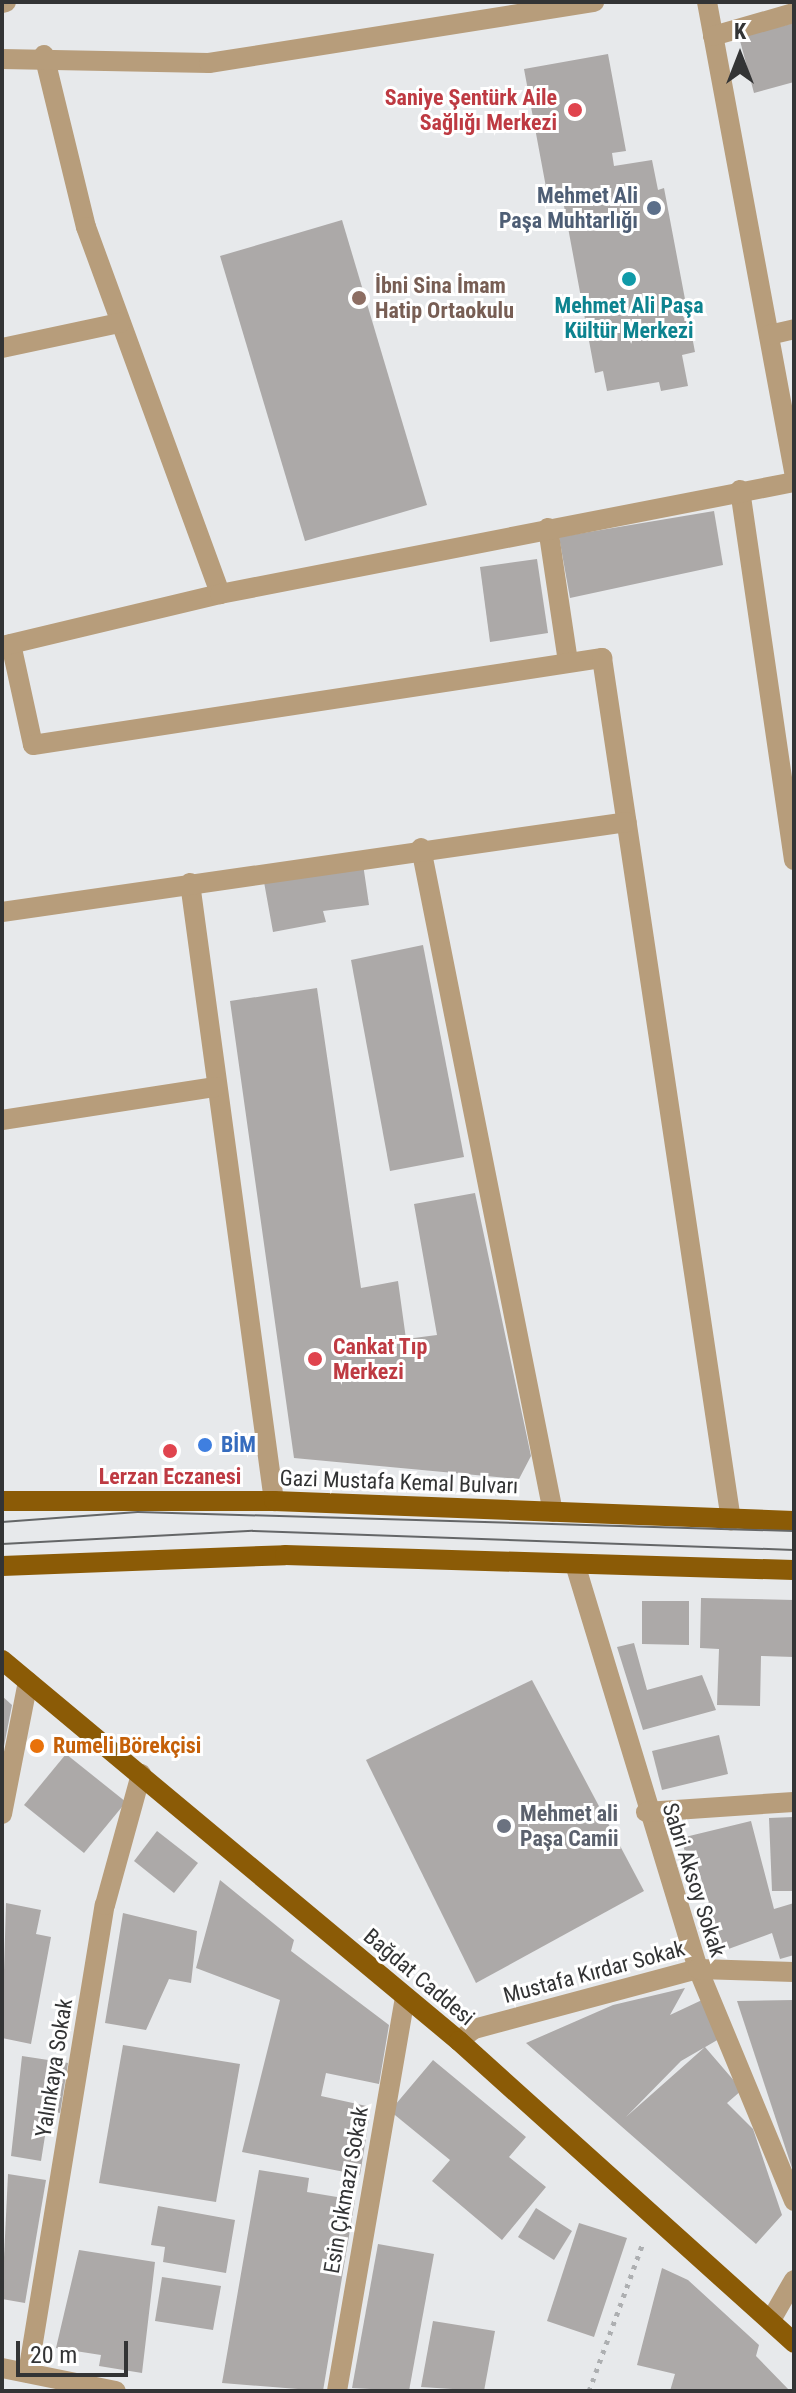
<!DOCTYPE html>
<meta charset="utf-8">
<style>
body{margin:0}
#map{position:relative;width:796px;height:2393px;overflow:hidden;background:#e7e9eb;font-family:"Roboto Condensed",sans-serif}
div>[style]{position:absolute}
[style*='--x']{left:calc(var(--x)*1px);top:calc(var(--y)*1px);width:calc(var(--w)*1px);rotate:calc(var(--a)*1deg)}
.building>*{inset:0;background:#aca9a8}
.path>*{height:5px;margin-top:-2.5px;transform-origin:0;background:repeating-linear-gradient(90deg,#adafb1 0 4px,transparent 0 10px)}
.minor>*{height:20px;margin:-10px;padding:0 10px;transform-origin:10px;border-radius:10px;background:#b79d7b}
.major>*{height:20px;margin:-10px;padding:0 10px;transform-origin:10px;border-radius:10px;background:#8b5b06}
.tram>*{height:2px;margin:-1px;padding:0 1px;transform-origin:1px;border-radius:1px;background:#646667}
.dots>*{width:22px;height:22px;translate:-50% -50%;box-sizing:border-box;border:4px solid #fff;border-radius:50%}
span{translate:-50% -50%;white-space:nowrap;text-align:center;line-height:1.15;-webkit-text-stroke:6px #fff;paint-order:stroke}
.health-label{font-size:22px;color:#be3a42;font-weight:700}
.right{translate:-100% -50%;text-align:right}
.left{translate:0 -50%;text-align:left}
.service-label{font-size:22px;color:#4e5e75;font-weight:700}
.education-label{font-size:22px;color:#785e54;font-weight:700}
.culture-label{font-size:22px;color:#0d838f;font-weight:700}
.shop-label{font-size:22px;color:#366cbe;font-weight:700}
.street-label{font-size:22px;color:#333435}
.food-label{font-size:22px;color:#c56008;font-weight:700}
.worship-label{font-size:22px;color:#5b616d;font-weight:700}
.frame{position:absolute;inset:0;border:4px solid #333435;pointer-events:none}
.north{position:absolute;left:700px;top:16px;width:80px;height:80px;-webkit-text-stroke:6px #fff;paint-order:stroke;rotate:0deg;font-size:22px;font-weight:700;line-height:32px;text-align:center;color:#333435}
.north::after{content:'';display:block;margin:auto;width:28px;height:36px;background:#333435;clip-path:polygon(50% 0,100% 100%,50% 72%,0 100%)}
.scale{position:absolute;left:16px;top:2341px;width:112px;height:36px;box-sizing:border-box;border:4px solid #333435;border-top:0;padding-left:10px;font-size:24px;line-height:28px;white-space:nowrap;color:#333435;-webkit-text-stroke:6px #fff;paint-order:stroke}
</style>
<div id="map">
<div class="building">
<div style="clip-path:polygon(794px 23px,794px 82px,754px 93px,739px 37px)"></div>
<div style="clip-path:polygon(608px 54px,626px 151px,612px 153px,614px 166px,652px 160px,658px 190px,664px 188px,695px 352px,682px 355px,688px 386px,661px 391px,659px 382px,607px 391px,603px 371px,595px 373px,564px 206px,577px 205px,575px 193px,548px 198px,524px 69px)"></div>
<div style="clip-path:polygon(342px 220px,427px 505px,305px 541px,220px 256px)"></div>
<div style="clip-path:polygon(714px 511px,723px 565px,570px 598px,559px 537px)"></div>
<div style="clip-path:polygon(537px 559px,548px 633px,490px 642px,480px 567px)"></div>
<div style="clip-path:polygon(363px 864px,369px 905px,323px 911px,326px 922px,273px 932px,264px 882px)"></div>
<div style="clip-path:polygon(423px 945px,464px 1157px,390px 1171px,351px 960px)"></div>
<div style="clip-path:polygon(317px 988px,361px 1288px,398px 1281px,406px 1339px,437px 1335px,414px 1204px,475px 1193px,531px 1456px,519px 1479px,294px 1458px,230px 1001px)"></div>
<div style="clip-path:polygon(701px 1598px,794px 1600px,794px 1657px,761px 1656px,760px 1706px,717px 1705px,719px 1649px,700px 1648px)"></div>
<div style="clip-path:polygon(642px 1601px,689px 1601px,689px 1645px,642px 1644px)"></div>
<div style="clip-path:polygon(634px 1643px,647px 1690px,702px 1675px,716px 1710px,643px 1730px,617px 1647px)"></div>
<div style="clip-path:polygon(532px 1680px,644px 1891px,476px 1983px,366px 1760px)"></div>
<div style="clip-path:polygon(2px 1696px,12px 1705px,3px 1751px,2px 1750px)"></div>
<div style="clip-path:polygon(719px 1735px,728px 1774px,662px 1790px,652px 1751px)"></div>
<div style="clip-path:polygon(66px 1754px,126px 1802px,84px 1853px,24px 1805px)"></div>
<div style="clip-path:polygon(794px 1817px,794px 1891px,772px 1891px,769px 1818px)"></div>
<div style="clip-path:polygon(751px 1821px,774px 1909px,794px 1903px,794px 1955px,780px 1959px,772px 1933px,723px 1951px,697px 1865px,689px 1866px,681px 1838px)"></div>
<div style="clip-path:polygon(157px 1831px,198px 1863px,174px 1893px,134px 1861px)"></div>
<div style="clip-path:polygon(220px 1880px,294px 1940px,291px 1951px,389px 2025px,379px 2084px,326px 2073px,321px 2096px,371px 2107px,360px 2175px,242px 2152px,280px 2000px,196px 1968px)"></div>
<div style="clip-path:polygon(6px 1903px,41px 1910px,36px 1934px,51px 1937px,31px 2044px,2px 2038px)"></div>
<div style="clip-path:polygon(123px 1913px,197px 1931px,191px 1983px,169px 1979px,146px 2030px,105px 2023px)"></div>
<div style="clip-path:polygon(685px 1988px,670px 2015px,702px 2000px,719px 2039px,707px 2046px,681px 2061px,626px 2117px,705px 2047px,742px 2090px,727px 2103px,753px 2129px,782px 2215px,756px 2244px,526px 2043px,613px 2005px)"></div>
<div style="clip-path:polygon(794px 2000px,794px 2171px,793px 2171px,737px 2001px)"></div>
<div style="clip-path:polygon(123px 2045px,240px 2064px,216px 2202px,99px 2183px)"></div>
<div style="clip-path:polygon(22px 2056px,68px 2063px,60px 2113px,49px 2111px,41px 2161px,11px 2156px)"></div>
<div style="clip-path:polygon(433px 2060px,526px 2137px,509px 2157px,546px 2187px,502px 2240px,432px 2181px,450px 2160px,390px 2111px)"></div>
<div style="clip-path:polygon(259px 2170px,309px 2178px,307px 2192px,355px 2200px,323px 2391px,222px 2383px)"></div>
<div style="clip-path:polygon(8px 2174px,46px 2180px,25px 2303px,2px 2299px)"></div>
<div style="clip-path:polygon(158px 2206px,235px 2220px,226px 2273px,163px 2262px,165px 2247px,151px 2245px)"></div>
<div style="clip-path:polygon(536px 2208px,572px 2231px,554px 2260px,518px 2237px)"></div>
<div style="clip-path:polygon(579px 2223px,627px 2238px,594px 2337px,547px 2321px)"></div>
<div style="clip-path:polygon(378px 2244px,434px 2254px,409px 2391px,352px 2388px)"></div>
<div style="clip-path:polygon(79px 2250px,155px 2262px,142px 2373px,99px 2366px,101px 2355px,56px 2348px)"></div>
<div style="clip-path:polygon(662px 2268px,688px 2280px,759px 2345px,756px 2356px,790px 2391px,670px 2391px,675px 2374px,637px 2365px)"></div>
<div style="clip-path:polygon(162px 2277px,221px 2286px,213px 2330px,155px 2321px)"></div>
<div style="clip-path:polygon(433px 2321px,495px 2331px,484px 2391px,421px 2387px)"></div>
</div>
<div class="path">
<div style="--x:589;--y:2391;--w:155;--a:-70"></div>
</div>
<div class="minor">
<div style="--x:707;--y:2;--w:479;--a:79.5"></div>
<div style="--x:2;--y:3;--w:4;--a:-14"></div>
<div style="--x:713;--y:36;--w:84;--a:-15.9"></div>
<div style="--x:44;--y:55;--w:177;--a:76.3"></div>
<div style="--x:86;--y:227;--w:391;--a:69.9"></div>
<div style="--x:2;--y:59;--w:207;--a:1.1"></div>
<div style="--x:209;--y:63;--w:390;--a:-9"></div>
<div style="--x:769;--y:335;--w:26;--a:-13"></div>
<div style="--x:2;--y:348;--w:121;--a:-12"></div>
<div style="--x:740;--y:490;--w:374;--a:81.7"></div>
<div style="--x:548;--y:528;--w:135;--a:81.5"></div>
<div style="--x:11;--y:644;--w:103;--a:77.7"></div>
<div style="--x:33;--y:745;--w:576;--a:-8.69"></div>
<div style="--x:602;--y:658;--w:872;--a:81.49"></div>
<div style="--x:2;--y:646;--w:224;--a:-13.4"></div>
<div style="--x:220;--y:594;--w:585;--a:-11.04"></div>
<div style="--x:421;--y:848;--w:677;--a:78.76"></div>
<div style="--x:190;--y:883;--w:624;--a:82.26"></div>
<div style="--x:2;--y:912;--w:631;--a:-8.19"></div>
<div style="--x:2;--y:1120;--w:216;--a:-8.8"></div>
<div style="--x:575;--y:1564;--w:423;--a:73.1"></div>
<div style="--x:698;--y:1969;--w:251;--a:67.5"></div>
<div style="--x:646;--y:1812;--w:148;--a:-3.9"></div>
<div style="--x:2;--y:1814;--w:135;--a:-78.9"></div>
<div style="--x:459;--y:2041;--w:19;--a:-39"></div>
<div style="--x:474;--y:2029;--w:232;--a:-15"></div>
<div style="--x:698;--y:1969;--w:96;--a:1.8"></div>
<div style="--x:771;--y:2320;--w:46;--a:-60.1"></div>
<div style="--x:2;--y:2368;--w:116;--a:11.4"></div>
<div style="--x:28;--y:2373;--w:474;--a:-80.7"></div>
<div style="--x:105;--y:1905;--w:136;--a:-74.6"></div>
<div style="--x:337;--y:2391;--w:400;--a:-80.2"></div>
</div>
<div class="major">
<div style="--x:2;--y:1501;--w:272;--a:0"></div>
<div style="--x:274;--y:1501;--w:520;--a:2.2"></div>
<div style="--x:2;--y:1566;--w:283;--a:-2.2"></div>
<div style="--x:285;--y:1555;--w:509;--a:1.69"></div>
<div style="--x:2;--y:1660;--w:595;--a:39.82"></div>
<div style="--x:459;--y:2041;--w:451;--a:42"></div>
</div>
<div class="tram">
<div style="--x:2;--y:1522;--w:136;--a:-4.2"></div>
<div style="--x:138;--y:1512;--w:656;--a:1.66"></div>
<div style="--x:2;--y:1544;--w:251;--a:-3"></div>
<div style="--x:253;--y:1531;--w:541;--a:2.01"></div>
</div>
<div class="dots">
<div style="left:575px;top:110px;background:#e0444e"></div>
<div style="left:654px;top:208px;background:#5c6f8a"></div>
<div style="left:629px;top:279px;background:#0f9aa8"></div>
<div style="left:359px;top:298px;background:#8d6e63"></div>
<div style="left:315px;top:1359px;background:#e0444e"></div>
<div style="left:205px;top:1445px;background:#3f7fe0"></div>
<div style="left:170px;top:1451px;background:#e0444e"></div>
<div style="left:37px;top:1746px;background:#e8710a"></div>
<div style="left:504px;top:1826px;background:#6b7280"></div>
</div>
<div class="health-label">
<span class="right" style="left:557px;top:110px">Saniye Şentürk Aile<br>Sağlığı Merkezi</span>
<span class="left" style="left:333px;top:1359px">Cankat Tıp<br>Merkezi</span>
<span style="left:170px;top:1477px">Lerzan Eczanesi</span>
</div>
<div class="service-label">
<span class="right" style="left:638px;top:208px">Mehmet Ali<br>Paşa Muhtarlığı</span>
</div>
<div class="education-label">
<span class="left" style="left:375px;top:298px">İbni Sina İmam<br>Hatip Ortaokulu</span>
</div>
<div class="culture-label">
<span style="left:629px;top:318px">Mehmet Ali Paşa<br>Kültür Merkezi</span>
</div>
<div class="shop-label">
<span class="left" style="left:221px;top:1445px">BİM</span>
</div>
<div class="street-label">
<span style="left:399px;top:1482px;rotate:2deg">Gazi Mustafa Kemal Bulvarı</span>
<span style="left:694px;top:1880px;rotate:72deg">Sabri Aksoy Sokak</span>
<span style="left:594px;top:1972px;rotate:-15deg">Mustafa Kırdar Sokak</span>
<span style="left:419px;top:1977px;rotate:40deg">Bağdat Caddesi</span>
<span style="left:54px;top:2068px;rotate:-81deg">Yalınkaya Sokak</span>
<span style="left:346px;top:2190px;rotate:-80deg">Esin Çıkmazı Sokak</span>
</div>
<div class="food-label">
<span class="left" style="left:53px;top:1746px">Rumeli Börekçisi</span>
</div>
<div class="worship-label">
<span class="left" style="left:520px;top:1826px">Mehmet ali<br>Paşa Camii</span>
</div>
<div class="frame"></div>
<div class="north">K</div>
<div class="scale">20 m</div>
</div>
